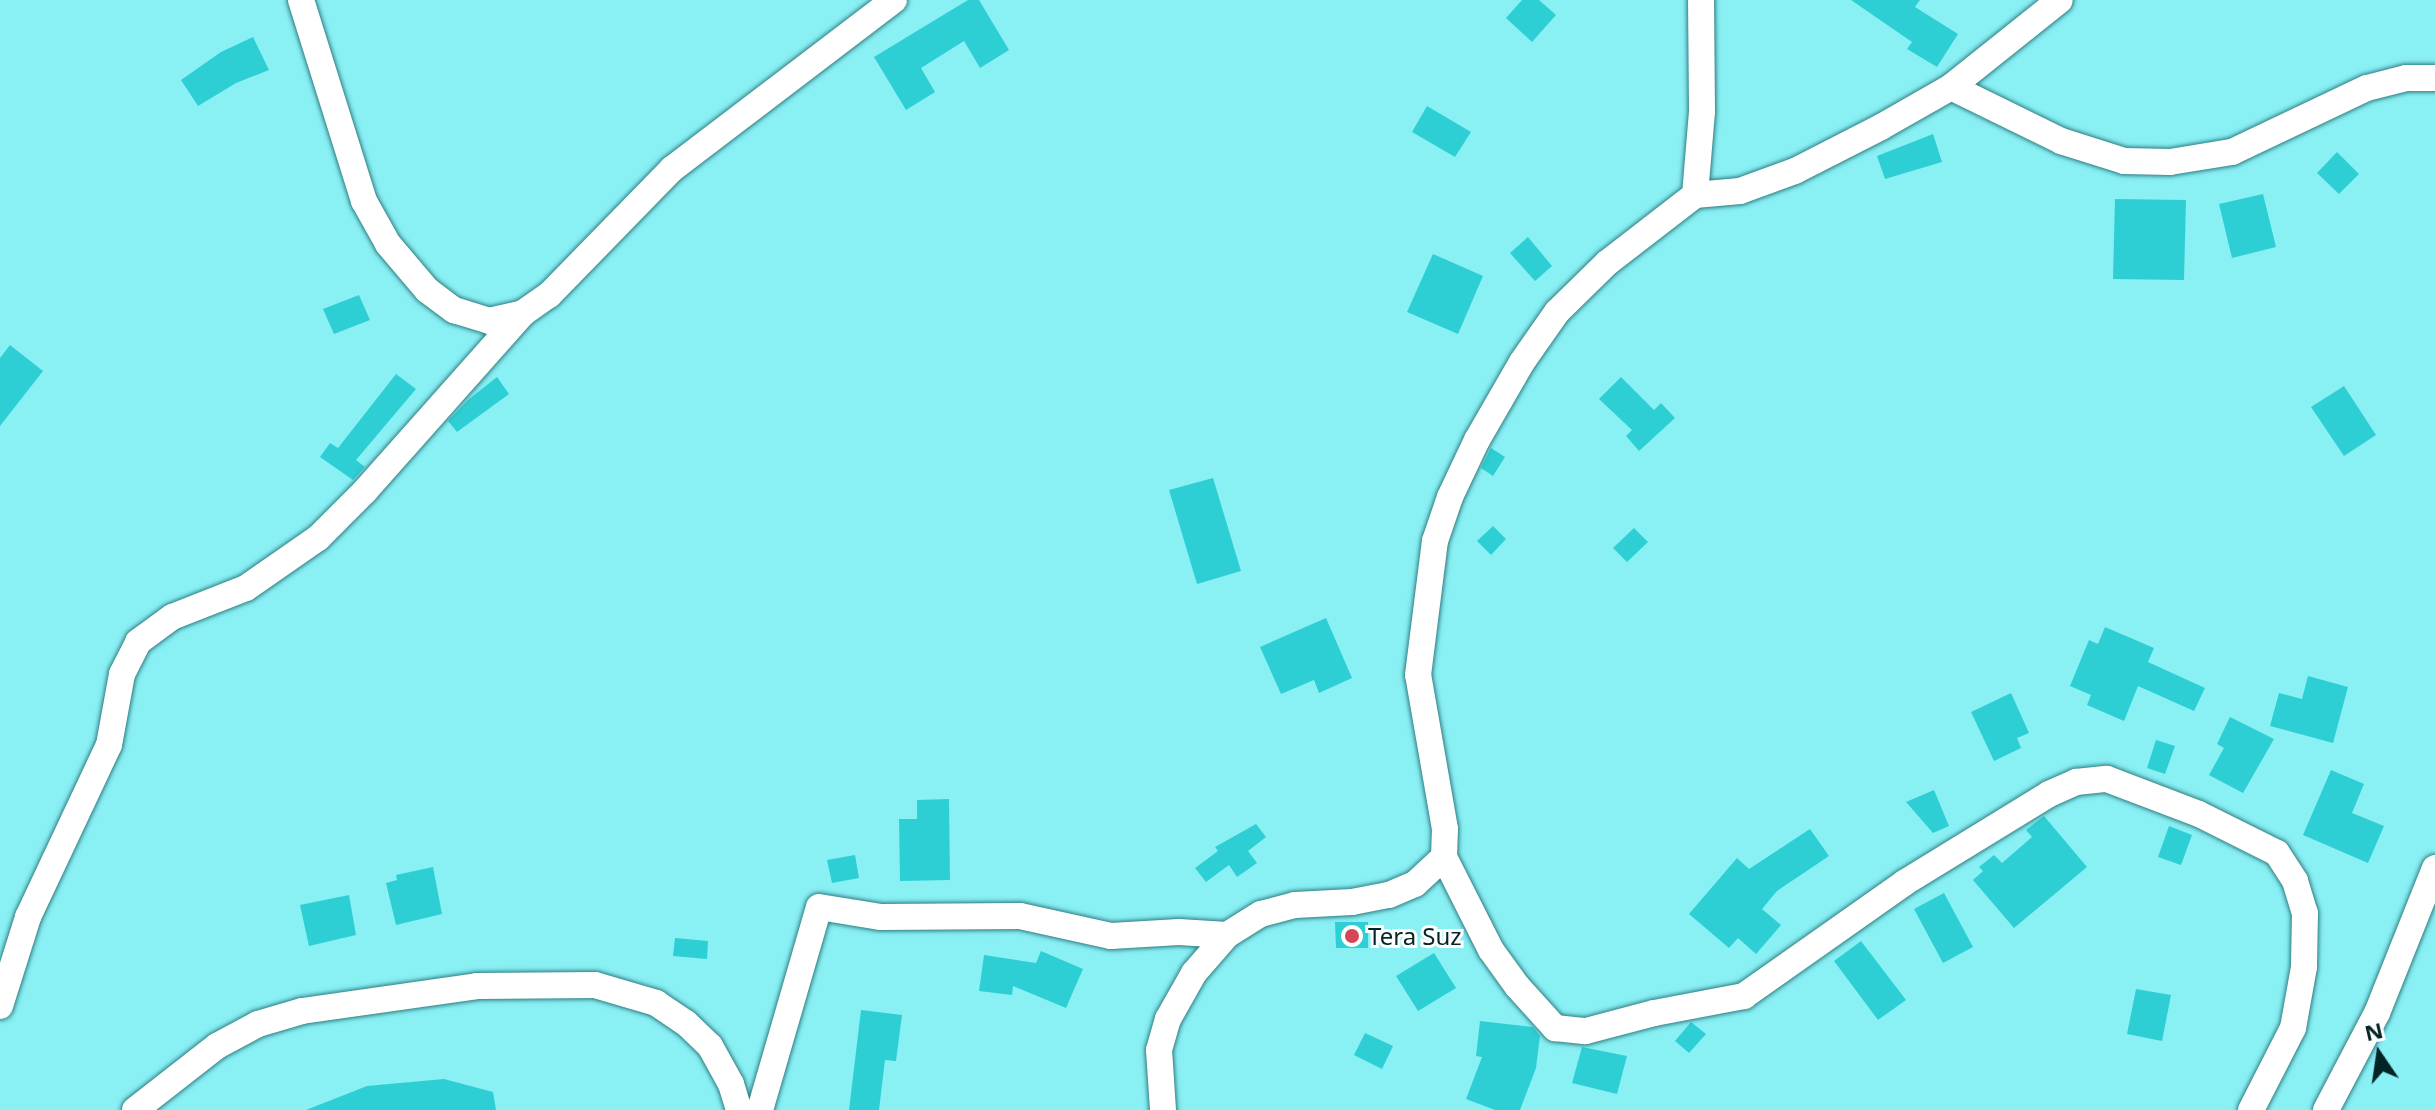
<!DOCTYPE html>
<style>
body{margin:0}
#map{position:relative;width:2435px;height:1110px;overflow:hidden;background:#89f0f4;font-family:"Noto Sans",sans-serif}
div>[style]{position:absolute}
[style*='--x']{left:calc(var(--x)*1px);top:calc(var(--y)*1px);width:calc(var(--w)*1px);rotate:calc(var(--a)*1deg)}
.building>*{inset:0;background:#2ecfd4}
.roads{filter:drop-shadow(0 0 2px #2e7e82) drop-shadow(0 0 2px #2e7e82)}
.street>*{height:26px;margin:-13px;padding:0 13px;transform-origin:13px;border-radius:13px;background:#fff}
.dots>*{width:22px;height:22px;translate:-50% -50%;box-sizing:border-box;border:4px solid #fdfdfd;border-radius:50%}
span{translate:-50% -50%;white-space:nowrap;text-align:center;line-height:1.15;-webkit-text-stroke:6px #fdfdfd;paint-order:stroke}
.poi-label{font-size:24px;color:#032527}
.left{translate:0 -50%;text-align:left}
.north{position:absolute;left:2339px;top:1014px;width:80px;height:80px;-webkit-text-stroke:6px #fdfdfd;paint-order:stroke;rotate:347deg;font-size:22px;font-weight:700;line-height:32px;text-align:center;color:#032527}
.north::after{content:'';display:block;margin:auto;width:28px;height:36px;background:#032527;clip-path:polygon(50% 0,100% 100%,50% 72%,0 100%)}
</style>
<div id="map">
<div class="building">
<div style="clip-path:polygon(968px 0,979px 0,1009px 50px,980px 68px,964px 41px,921px 68px,935px 92px,906px 110px,874px 57px)"></div>
<div style="clip-path:polygon(1522px 0,1539px 0,1556px 15px,1532px 42px,1506px 18px)"></div>
<div style="clip-path:polygon(1851px 0,1920px 0,1915px 7px,1958px 34px,1937px 67px,1907px 49px,1912px 42px)"></div>
<div style="clip-path:polygon(253px 37px,269px 70px,236px 83px,198px 106px,181px 80px,221px 52px)"></div>
<div style="clip-path:polygon(1427px 106px,1471px 132px,1455px 157px,1412px 132px)"></div>
<div style="clip-path:polygon(1933px 134px,1942px 162px,1885px 179px,1877px 156px)"></div>
<div style="clip-path:polygon(2337px 152px,2359px 174px,2339px 194px,2317px 173px)"></div>
<div style="clip-path:polygon(2263px 194px,2276px 247px,2232px 258px,2219px 204px)"></div>
<div style="clip-path:polygon(2115px 199px,2186px 200px,2184px 280px,2113px 279px)"></div>
<div style="clip-path:polygon(1528px 237px,1552px 266px,1535px 281px,1510px 253px)"></div>
<div style="clip-path:polygon(1433px 254px,1483px 276px,1458px 334px,1407px 312px)"></div>
<div style="clip-path:polygon(359px 295px,370px 320px,334px 334px,323px 309px)"></div>
<div style="clip-path:polygon(10px 345px,43px 371px,0 426px,0 358px)"></div>
<div style="clip-path:polygon(396px 374px,416px 389px,356px 460px,365px 467px,353px 480px,320px 457px,330px 443px,338px 448px)"></div>
<div style="clip-path:polygon(497px 377px,509px 394px,457px 432px,448px 421px,468px 400px)"></div>
<div style="clip-path:polygon(1621px 377px,1654px 410px,1661px 403px,1675px 418px,1639px 451px,1626px 436px,1632px 430px,1599px 399px)"></div>
<div style="clip-path:polygon(2344px 386px,2376px 435px,2344px 456px,2311px 407px)"></div>
<div style="clip-path:polygon(1491px 448px,1505px 457px,1493px 476px,1481px 468px)"></div>
<div style="clip-path:polygon(1213px 478px,1241px 571px,1197px 584px,1169px 490px)"></div>
<div style="clip-path:polygon(1493px 526px,1506px 539px,1491px 555px,1477px 541px)"></div>
<div style="clip-path:polygon(1634px 528px,1648px 542px,1627px 562px,1613px 548px)"></div>
<div style="clip-path:polygon(1326px 618px,1352px 678px,1319px 693px,1314px 680px,1281px 694px,1260px 647px)"></div>
<div style="clip-path:polygon(2105px 627px,2154px 648px,2148px 662px,2205px 688px,2194px 711px,2138px 686px,2124px 721px,2087px 705px,2091px 695px,2070px 686px,2089px 640px,2098px 644px)"></div>
<div style="clip-path:polygon(2308px 676px,2348px 687px,2333px 743px,2270px 726px,2279px 693px,2302px 699px)"></div>
<div style="clip-path:polygon(2011px 693px,2029px 733px,2017px 738px,2021px 748px,1994px 761px,1971px 712px)"></div>
<div style="clip-path:polygon(2230px 717px,2274px 739px,2243px 793px,2209px 775px,2224px 748px,2217px 744px)"></div>
<div style="clip-path:polygon(2156px 740px,2175px 746px,2165px 774px,2147px 768px)"></div>
<div style="clip-path:polygon(2331px 770px,2364px 784px,2352px 813px,2384px 826px,2368px 863px,2303px 835px)"></div>
<div style="clip-path:polygon(1934px 790px,1949px 826px,1933px 833px,1906px 802px)"></div>
<div style="clip-path:polygon(949px 799px,950px 880px,900px 881px,899px 819px,917px 819px,917px 800px)"></div>
<div style="clip-path:polygon(2044px 816px,2087px 867px,2014px 928px,1973px 880px,1983px 871px,1979px 867px,1994px 855px,2002px 863px,2032px 837px,2026px 830px)"></div>
<div style="clip-path:polygon(1256px 824px,1266px 837px,1248px 851px,1257px 863px,1237px 877px,1229px 865px,1206px 882px,1195px 868px,1218px 851px,1215px 847px)"></div>
<div style="clip-path:polygon(2169px 826px,2192px 835px,2181px 865px,2158px 857px)"></div>
<div style="clip-path:polygon(1810px 829px,1829px 856px,1777px 891px,1762px 909px,1781px 925px,1756px 954px,1738px 938px,1729px 948px,1689px 914px,1737px 858px,1749px 869px)"></div>
<div style="clip-path:polygon(855px 855px,859px 878px,832px 883px,827px 860px)"></div>
<div style="clip-path:polygon(433px 867px,442px 914px,396px 925px,386px 883px,397px 880px,396px 875px)"></div>
<div style="clip-path:polygon(1944px 893px,1973px 947px,1943px 963px,1914px 909px)"></div>
<div style="clip-path:polygon(349px 895px,356px 935px,309px 946px,300px 905px)"></div>
<div style="clip-path:polygon(1335px 922px,1368px 922px,1368px 948px,1336px 948px)"></div>
<div style="clip-path:polygon(675px 938px,708px 941px,707px 959px,673px 956px)"></div>
<div style="clip-path:polygon(1861px 941px,1906px 1000px,1878px 1020px,1834px 961px)"></div>
<div style="clip-path:polygon(1041px 951px,1083px 969px,1066px 1008px,1013px 986px,1012px 995px,979px 991px,984px 955px,1036px 963px)"></div>
<div style="clip-path:polygon(1434px 953px,1456px 988px,1418px 1011px,1396px 976px)"></div>
<div style="clip-path:polygon(2136px 989px,2171px 995px,2162px 1041px,2127px 1034px)"></div>
<div style="clip-path:polygon(861px 1010px,902px 1015px,896px 1061px,885px 1060px,879px 1110px,849px 1110px)"></div>
<div style="clip-path:polygon(1480px 1021px,1533px 1027px,1540px 1036px,1536px 1068px,1520px 1110px,1495px 1110px,1466px 1099px,1482px 1057px,1476px 1056px)"></div>
<div style="clip-path:polygon(1691px 1022px,1706px 1034px,1689px 1053px,1675px 1041px)"></div>
<div style="clip-path:polygon(1365px 1033px,1393px 1046px,1382px 1069px,1354px 1055px)"></div>
<div style="clip-path:polygon(1582px 1047px,1627px 1056px,1617px 1094px,1572px 1083px)"></div>
<div style="clip-path:polygon(444px 1079px,493px 1092px,496px 1110px,306px 1110px,367px 1086px)"></div>
</div>
<div class="roads">
<div class="street">
<div style="--x:301;--y:0;--w:211;--a:72.6"></div>
<div style="--x:364;--y:201;--w:49;--a:60.8"></div>
<div style="--x:388;--y:244;--w:60;--a:49.7"></div>
<div style="--x:427;--y:290;--w:34;--a:37"></div>
<div style="--x:454;--y:310;--w:37;--a:17"></div>
<div style="--x:489;--y:321;--w:35;--a:-13"></div>
<div style="--x:523;--y:313;--w:32;--a:-35"></div>
<div style="--x:549;--y:295;--w:176;--a:-45.7"></div>
<div style="--x:672;--y:169;--w:279;--a:-37.3"></div>
<div style="--x:1951;--y:87;--w:123;--a:26.1"></div>
<div style="--x:2061;--y:141;--w:66;--a:17.6"></div>
<div style="--x:2124;--y:161;--w:46;--a:1.2"></div>
<div style="--x:2170;--y:162;--w:63;--a:-9.2"></div>
<div style="--x:2232;--y:152;--w:149;--a:-25.4"></div>
<div style="--x:2367;--y:88;--w:40;--a:-14.4"></div>
<div style="--x:2406;--y:78;--w:29;--a:0"></div>
<div style="--x:1695;--y:195;--w:45;--a:-5.1"></div>
<div style="--x:1740;--y:191;--w:59;--a:-20"></div>
<div style="--x:1795;--y:171;--w:97;--a:-27.1"></div>
<div style="--x:1881;--y:127;--w:81;--a:-29.7"></div>
<div style="--x:1951;--y:87;--w:139;--a:-38.6"></div>
<div style="--x:1444;--y:857;--w:104;--a:63.2"></div>
<div style="--x:1491;--y:950;--w:44;--a:54.2"></div>
<div style="--x:1517;--y:986;--w:57;--a:47.9"></div>
<div style="--x:1555;--y:1028;--w:31;--a:6"></div>
<div style="--x:1586;--y:1031;--w:70;--a:-14.8"></div>
<div style="--x:1654;--y:1013;--w:92;--a:-10.7"></div>
<div style="--x:1744;--y:996;--w:196;--a:-35.2"></div>
<div style="--x:1904;--y:883;--w:170;--a:-31.5"></div>
<div style="--x:2049;--y:794;--w:30;--a:-24"></div>
<div style="--x:2076;--y:782;--w:31;--a:-6"></div>
<div style="--x:2107;--y:779;--w:98;--a:20.8"></div>
<div style="--x:2199;--y:814;--w:87;--a:26.6"></div>
<div style="--x:2277;--y:853;--w:33;--a:57"></div>
<div style="--x:2295;--y:881;--w:34;--a:73"></div>
<div style="--x:2305;--y:913;--w:54;--a:91.1"></div>
<div style="--x:2304;--y:967;--w:62;--a:100.2"></div>
<div style="--x:2293;--y:1028;--w:92;--a:117.1"></div>
<div style="--x:0;--y:1006;--w:93;--a:-72.5"></div>
<div style="--x:28;--y:917;--w:190;--a:-64.8"></div>
<div style="--x:109;--y:745;--w:72;--a:-79.6"></div>
<div style="--x:122;--y:674;--w:36;--a:-63"></div>
<div style="--x:138;--y:642;--w:42;--a:-36.3"></div>
<div style="--x:172;--y:617;--w:79;--a:-21.4"></div>
<div style="--x:246;--y:588;--w:88;--a:-34.8"></div>
<div style="--x:318;--y:538;--w:66;--a:-45"></div>
<div style="--x:365;--y:491;--w:238;--a:-48.4"></div>
<div style="--x:135;--y:1110;--w:104;--a:-38"></div>
<div style="--x:217;--y:1046;--w:47;--a:-28.2"></div>
<div style="--x:258;--y:1024;--w:46;--a:-16.5"></div>
<div style="--x:302;--y:1011;--w:177;--a:-8.1"></div>
<div style="--x:477;--y:986;--w:118;--a:-0.5"></div>
<div style="--x:595;--y:985;--w:64;--a:16.4"></div>
<div style="--x:656;--y:1003;--w:36;--a:34"></div>
<div style="--x:686;--y:1023;--w:33;--a:44"></div>
<div style="--x:710;--y:1046;--w:43;--a:61.1"></div>
<div style="--x:731;--y:1084;--w:27;--a:73"></div>
<div style="--x:760;--y:1110;--w:211;--a:-73.8"></div>
<div style="--x:819;--y:907;--w:63;--a:9.2"></div>
<div style="--x:881;--y:917;--w:139;--a:-0.4"></div>
<div style="--x:1020;--y:916;--w:93;--a:12.4"></div>
<div style="--x:1111;--y:936;--w:68;--a:-3.4"></div>
<div style="--x:1179;--y:932;--w:48;--a:3.6"></div>
<div style="--x:1163;--y:1110;--w:60;--a:-93.8"></div>
<div style="--x:1159;--y:1050;--w:32;--a:-74"></div>
<div style="--x:1168;--y:1019;--w:53;--a:-60.5"></div>
<div style="--x:1194;--y:973;--w:50;--a:-49"></div>
<div style="--x:1227;--y:935;--w:40;--a:-32"></div>
<div style="--x:1261;--y:914;--w:35;--a:-15"></div>
<div style="--x:1295;--y:905;--w:57;--a:-3"></div>
<div style="--x:1352;--y:902;--w:38;--a:-11"></div>
<div style="--x:1389;--y:895;--w:28;--a:-23"></div>
<div style="--x:1415;--y:884;--w:40;--a:-43"></div>
<div style="--x:1444;--y:857;--w:28;--a:-88"></div>
<div style="--x:1445;--y:829;--w:156;--a:-99.9"></div>
<div style="--x:1418;--y:675;--w:135;--a:-82.8"></div>
<div style="--x:1435;--y:541;--w:46;--a:-71.2"></div>
<div style="--x:1450;--y:497;--w:63;--a:-64.7"></div>
<div style="--x:1477;--y:440;--w:90;--a:-60"></div>
<div style="--x:1522;--y:362;--w:61;--a:-55"></div>
<div style="--x:1557;--y:312;--w:70;--a:-44.4"></div>
<div style="--x:1607;--y:263;--w:111;--a:-37.7"></div>
<div style="--x:1695;--y:195;--w:84;--a:-85.2"></div>
<div style="--x:1702;--y:111;--w:111;--a:-90.5"></div>
<div style="--x:2326;--y:1110;--w:110;--a:-62.3"></div>
<div style="--x:2377;--y:1013;--w:156;--a:-68.2"></div>
</div>
</div>
<div class="dots">
<div style="left:1352px;top:936px;background:#d64554"></div>
</div>
<div class="poi-label">
<span class="left" style="left:1368px;top:936px">Tera Suz</span>
</div>
<div class="north">N</div>
</div>
